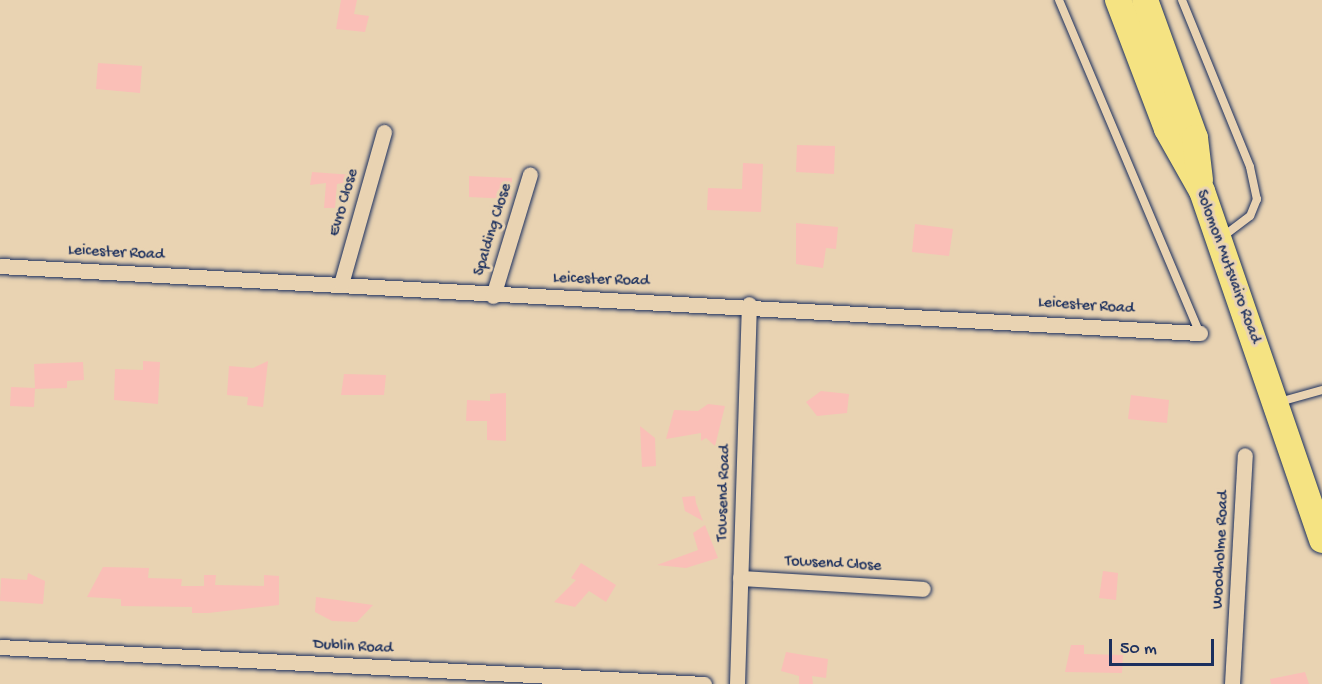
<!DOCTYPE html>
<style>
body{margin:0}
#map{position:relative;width:1322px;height:684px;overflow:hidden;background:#e9d3b2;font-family:"Gochi Hand",sans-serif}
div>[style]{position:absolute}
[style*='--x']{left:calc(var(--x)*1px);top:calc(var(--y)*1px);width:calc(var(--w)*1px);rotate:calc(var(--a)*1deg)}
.building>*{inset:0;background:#fabfb7}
.roads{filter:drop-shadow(0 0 2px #1b2f5e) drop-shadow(0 0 2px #1b2f5e)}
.lane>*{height:8px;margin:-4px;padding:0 4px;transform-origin:4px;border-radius:4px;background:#e9d3b2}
.street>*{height:15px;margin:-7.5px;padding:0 7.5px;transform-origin:7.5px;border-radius:7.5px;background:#e9d3b2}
.highway>*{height:26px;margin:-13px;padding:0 13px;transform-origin:13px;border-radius:13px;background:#f5e382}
span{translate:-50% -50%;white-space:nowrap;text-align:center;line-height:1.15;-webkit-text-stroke:6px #e9d3b2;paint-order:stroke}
.street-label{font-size:16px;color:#1b2f5e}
.scale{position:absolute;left:1109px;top:639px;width:105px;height:27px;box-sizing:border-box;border:3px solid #1b2f5e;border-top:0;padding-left:8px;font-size:18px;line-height:21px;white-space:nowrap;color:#1b2f5e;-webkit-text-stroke:4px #e9d3b2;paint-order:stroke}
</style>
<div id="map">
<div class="building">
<div style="clip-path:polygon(341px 0,357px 0,354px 14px,369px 16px,365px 32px,336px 29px)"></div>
<div style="clip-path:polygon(98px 63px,142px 66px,140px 93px,96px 89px)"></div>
<div style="clip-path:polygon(797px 145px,835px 146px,834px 174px,796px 172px)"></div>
<div style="clip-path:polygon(743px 163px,763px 164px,761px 212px,707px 210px,708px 188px,742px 189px)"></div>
<div style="clip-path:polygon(312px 172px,353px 175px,353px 181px,337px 184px,335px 208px,324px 208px,326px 183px,310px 185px)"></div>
<div style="clip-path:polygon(469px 176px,512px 178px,511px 199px,469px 197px)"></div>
<div style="clip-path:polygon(796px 223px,838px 227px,836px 249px,826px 248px,823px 268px,796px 264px)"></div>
<div style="clip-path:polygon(915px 224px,953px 229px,949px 256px,912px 252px)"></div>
<div style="clip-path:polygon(143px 361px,160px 362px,158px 404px,114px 400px,115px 369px,143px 370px)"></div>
<div style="clip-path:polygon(268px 361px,263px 407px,247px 405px,248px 397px,227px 395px,229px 366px,253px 368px)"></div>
<div style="clip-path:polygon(83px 362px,84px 380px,67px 381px,67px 388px,35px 389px,34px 364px)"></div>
<div style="clip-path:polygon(344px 374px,386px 375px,384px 395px,341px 395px)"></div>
<div style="clip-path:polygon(11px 387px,35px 388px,34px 407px,10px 406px)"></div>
<div style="clip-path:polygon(821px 391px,849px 394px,847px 413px,817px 416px,806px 402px)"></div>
<div style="clip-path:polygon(506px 393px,506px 441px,487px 440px,487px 421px,466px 421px,467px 400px,490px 401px,490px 394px)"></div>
<div style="clip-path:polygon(1131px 395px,1169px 400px,1167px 423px,1128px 419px)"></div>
<div style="clip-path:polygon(708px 404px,725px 406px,715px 446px,706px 438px,701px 441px,701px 433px,666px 439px,674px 410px,698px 411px)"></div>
<div style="clip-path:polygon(640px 426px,655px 438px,656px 466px,642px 467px)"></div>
<div style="clip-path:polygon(695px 496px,696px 503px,703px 521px,685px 511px,682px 497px)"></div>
<div style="clip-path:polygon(705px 525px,718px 558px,686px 568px,657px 565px,698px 550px,693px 533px)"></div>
<div style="clip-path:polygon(581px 563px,616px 585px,606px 602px,589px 591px,575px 607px,554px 602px,576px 580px,571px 578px)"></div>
<div style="clip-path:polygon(103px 567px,149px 568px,148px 578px,182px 579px,181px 586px,204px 586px,204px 575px,216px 575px,215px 585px,264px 586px,264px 575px,279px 576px,279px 605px,208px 613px,192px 613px,192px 607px,121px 606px,121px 599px,87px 597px)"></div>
<div style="clip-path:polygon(1103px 571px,1118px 573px,1116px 600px,1099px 598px)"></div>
<div style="clip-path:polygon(28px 573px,45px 581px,43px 604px,0 601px,1px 578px,27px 580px)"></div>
<div style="clip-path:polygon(316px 597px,373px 605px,357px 622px,332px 621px,315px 612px)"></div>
<div style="clip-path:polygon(1071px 645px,1084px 645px,1084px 654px,1123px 655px,1122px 673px,1065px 672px)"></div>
<div style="clip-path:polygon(786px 652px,828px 659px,826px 678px,812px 676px,813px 684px,799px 684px,799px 676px,781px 671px)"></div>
<div style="clip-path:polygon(1305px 672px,1309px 684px,1271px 684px,1270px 679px)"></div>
</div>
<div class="roads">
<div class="lane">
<div style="--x:1059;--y:0;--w:362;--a:67.1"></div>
<div style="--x:1182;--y:0;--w:180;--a:67.8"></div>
<div style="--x:1250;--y:167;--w:33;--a:78"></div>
<div style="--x:1257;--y:199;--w:18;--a:112"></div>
<div style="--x:1250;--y:216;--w:34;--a:143"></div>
<div style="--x:1279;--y:402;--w:45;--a:-15.6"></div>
</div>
<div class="street">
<div style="--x:0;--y:266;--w:1202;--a:3.2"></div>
<div style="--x:341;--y:284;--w:158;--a:-74.2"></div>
<div style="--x:493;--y:296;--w:127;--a:-73.1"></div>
<div style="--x:740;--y:578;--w:183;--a:3.4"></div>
<div style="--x:0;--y:647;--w:705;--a:3.01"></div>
<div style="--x:737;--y:684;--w:380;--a:-88.2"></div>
<div style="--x:1232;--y:684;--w:229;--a:-86.8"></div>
</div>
<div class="highway">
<div style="--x:1118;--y:0;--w:138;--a:69.2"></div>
<div style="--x:1167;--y:129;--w:71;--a:60.6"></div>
<div style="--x:1202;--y:191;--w:369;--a:71"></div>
<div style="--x:1145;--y:0;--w:147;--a:70.1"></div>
<div style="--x:1195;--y:138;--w:42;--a:83.2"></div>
</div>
</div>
<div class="street-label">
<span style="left:345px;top:203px;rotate:-74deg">Evro Close</span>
<span style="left:494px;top:230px;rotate:-73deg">Spalding Close</span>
<span style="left:116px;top:254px;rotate:3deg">Leicester Road</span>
<span style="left:1227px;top:267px;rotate:70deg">Solomon Mutsvairo Road</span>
<span style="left:601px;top:281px;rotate:2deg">Leicester Road</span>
<span style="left:1086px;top:307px;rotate:4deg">Leicester Road</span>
<span style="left:725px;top:493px;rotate:-88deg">Towsend Road</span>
<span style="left:1222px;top:550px;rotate:-87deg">Woodholme Road</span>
<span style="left:833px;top:565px;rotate:3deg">Towsend Close</span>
<span style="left:353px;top:648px;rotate:3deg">Dublin Road</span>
</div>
<div class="scale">50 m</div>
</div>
